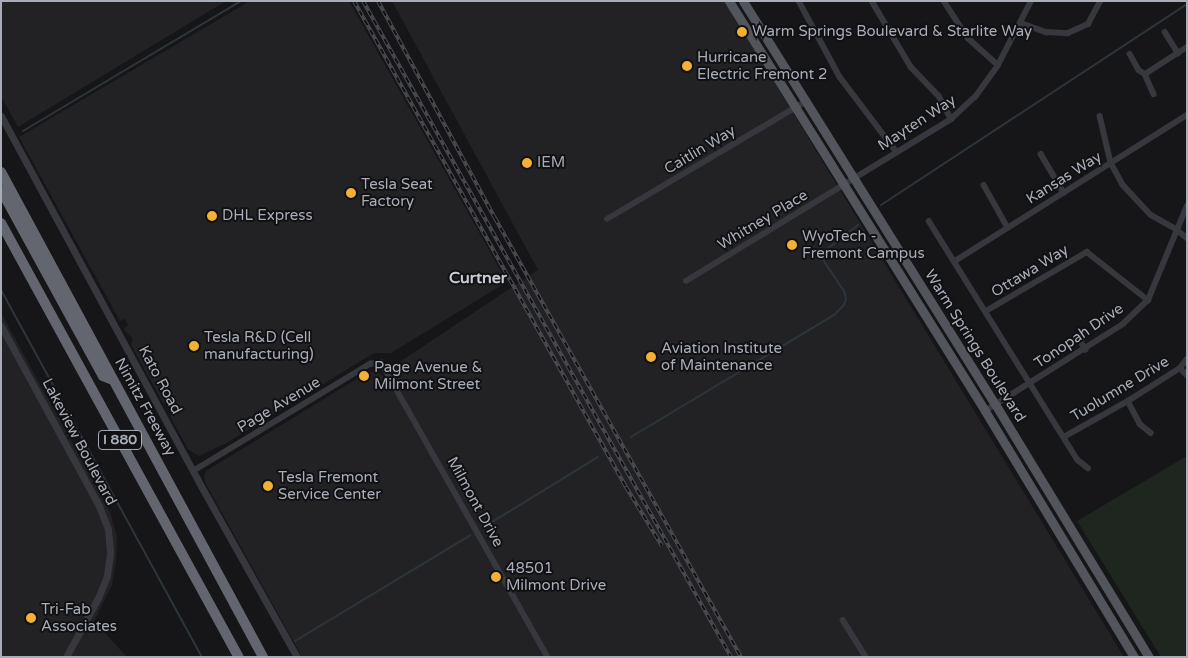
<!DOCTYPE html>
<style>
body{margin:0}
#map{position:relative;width:1188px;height:658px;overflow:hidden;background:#161618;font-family:"Varela Round",sans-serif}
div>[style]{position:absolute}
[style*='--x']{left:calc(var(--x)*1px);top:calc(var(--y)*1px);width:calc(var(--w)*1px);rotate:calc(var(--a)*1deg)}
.built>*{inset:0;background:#222225}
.green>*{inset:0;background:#1e261f}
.stream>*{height:2px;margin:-1px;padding:0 1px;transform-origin:1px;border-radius:1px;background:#2c353c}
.minor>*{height:5.5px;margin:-2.75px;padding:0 2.75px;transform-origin:2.75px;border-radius:2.75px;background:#37383d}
.tertiary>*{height:7px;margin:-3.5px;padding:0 3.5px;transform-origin:3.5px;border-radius:3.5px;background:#37383d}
.primary>*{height:9px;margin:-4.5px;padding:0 4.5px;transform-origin:4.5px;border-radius:4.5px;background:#53555c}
.motorway>*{height:10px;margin:-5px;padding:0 5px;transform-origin:5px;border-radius:5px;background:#63666e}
.rail>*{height:4px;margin-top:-2px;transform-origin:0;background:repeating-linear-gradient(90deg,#111113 0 5.5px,#4a4c52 0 11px);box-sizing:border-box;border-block:1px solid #4a4c52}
.dots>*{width:14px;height:14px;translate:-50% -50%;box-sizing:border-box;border:2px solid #111113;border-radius:50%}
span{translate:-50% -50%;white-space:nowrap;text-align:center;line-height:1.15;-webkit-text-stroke:4px #111113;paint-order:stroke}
.shield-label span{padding:1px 4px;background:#111113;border:1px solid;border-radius:4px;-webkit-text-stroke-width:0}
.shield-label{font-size:14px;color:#a8adb8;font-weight:700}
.poi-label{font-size:15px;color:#a8adb8}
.left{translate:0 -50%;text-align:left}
.street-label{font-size:15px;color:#a8adb8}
.neighbourhood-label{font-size:16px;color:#c9ccd4;font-weight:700}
.frame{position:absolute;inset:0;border:2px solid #a8adb8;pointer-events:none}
</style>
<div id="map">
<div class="built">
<div style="clip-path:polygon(1px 1px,226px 1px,18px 127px,1px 96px)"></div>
<div style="clip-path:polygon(250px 1px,349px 1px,507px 282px,391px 353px,374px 353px,228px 442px,199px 456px,188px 449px,171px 418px,170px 414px,174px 411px,170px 405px,163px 403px,131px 345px,133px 339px,124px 329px,128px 325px,125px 319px,120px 321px,19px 137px)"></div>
<div style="clip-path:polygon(392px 1px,725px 1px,1124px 657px,302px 657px,206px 484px,204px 477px,206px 471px,368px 372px,378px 372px,384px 377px,393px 372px,395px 365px,538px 270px)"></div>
<div style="clip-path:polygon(1px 313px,110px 512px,117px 537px,116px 560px,112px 585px,94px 621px,127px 657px,1px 657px)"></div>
</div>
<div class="green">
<div style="clip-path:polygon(1187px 456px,1187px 657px,1161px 657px,1077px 521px)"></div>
</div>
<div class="stream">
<div style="--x:23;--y:131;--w:254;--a:-30.8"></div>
<div style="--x:881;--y:205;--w:366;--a:-33.3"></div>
<div style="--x:1;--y:290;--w:418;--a:61.3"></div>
<div style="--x:631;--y:437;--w:237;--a:-31"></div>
<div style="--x:834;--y:315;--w:14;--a:-45"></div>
<div style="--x:844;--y:305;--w:6;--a:-72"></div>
<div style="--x:846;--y:299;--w:8;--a:-104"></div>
<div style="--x:844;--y:291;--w:36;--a:-124"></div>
<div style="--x:824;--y:261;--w:8;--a:-104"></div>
<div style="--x:822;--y:253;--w:46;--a:-37.9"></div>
<div style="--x:484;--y:527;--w:134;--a:-31.6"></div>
<div style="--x:295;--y:641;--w:205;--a:-31.1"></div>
</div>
<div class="minor">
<div style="--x:799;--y:1;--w:86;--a:61.7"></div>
<div style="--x:840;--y:77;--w:93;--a:52.9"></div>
<div style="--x:872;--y:1;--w:77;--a:59.4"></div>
<div style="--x:911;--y:67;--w:40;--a:46"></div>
<div style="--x:939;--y:96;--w:26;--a:62"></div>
<div style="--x:944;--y:1;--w:44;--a:57"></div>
<div style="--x:968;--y:38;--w:40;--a:42"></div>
<div style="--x:1021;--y:23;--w:27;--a:20"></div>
<div style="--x:1046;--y:32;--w:22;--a:3"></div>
<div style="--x:1068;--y:33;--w:22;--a:-24"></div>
<div style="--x:1088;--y:24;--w:26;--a:-62"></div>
<div style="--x:1165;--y:32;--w:25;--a:58"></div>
<div style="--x:1130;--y:54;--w:18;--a:61"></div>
<div style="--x:1139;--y:70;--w:7;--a:34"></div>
<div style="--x:1145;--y:74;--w:22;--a:66"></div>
<div style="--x:1145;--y:74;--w:50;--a:-32.7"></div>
<div style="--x:1100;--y:116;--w:48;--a:76.8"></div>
<div style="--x:1111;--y:163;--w:25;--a:61"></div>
<div style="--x:1123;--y:185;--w:41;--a:47"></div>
<div style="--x:1151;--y:215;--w:29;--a:29"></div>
<div style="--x:1176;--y:229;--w:14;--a:39"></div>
<div style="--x:1041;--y:154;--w:45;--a:59.5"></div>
<div style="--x:984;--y:185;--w:49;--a:60.8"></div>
<div style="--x:607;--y:219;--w:230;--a:-30.6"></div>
<div style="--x:929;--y:221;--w:282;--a:58.1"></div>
<div style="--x:1078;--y:460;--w:13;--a:39"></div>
<div style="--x:955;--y:261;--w:274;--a:-32.2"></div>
<div style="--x:686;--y:281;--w:311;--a:-31.4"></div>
<div style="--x:951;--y:119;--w:33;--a:-43"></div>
<div style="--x:975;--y:97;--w:39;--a:-54"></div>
<div style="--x:998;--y:65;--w:72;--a:-62.7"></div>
<div style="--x:986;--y:311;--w:117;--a:-30.3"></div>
<div style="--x:1087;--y:252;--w:78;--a:38.2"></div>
<div style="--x:1077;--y:335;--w:17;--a:59"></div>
<div style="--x:1180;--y:368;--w:10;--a:45"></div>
<div style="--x:1128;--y:401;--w:26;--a:62"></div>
<div style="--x:1140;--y:424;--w:14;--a:39"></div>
<div style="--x:985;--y:411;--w:163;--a:-32.2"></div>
<div style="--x:1123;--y:324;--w:35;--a:-44"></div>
<div style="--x:1148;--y:300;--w:102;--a:-67.5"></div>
<div style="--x:1064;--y:437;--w:73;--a:-29.4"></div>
<div style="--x:1128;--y:401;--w:62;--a:-32.4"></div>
<div style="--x:1180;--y:368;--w:11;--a:-52"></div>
<div style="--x:193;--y:471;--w:207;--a:-31.2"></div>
<div style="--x:370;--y:364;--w:11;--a:-10"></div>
<div style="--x:381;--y:362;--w:339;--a:60.5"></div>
<div style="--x:843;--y:620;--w:44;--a:58.1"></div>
</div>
<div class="tertiary">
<div style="--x:1;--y:116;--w:421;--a:61.6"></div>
<div style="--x:201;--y:486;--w:196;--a:60.7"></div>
<div style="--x:1;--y:326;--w:205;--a:61.4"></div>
<div style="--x:99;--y:506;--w:25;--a:69"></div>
<div style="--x:108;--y:529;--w:25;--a:85"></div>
<div style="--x:110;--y:554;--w:22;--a:98"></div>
<div style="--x:107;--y:576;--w:24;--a:112"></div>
<div style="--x:98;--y:598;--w:67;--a:118.5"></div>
</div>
<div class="primary">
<div style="--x:729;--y:1;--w:483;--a:58"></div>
<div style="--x:985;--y:411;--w:288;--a:58.8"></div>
<div style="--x:743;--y:1;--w:475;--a:58"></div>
<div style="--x:995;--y:404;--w:296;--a:58.7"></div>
</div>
<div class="motorway">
<div style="--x:1;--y:172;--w:551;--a:61.62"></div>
<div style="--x:1;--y:190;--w:212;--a:61.3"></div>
<div style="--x:103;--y:376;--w:11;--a:22"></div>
<div style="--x:1;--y:223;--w:495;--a:61.3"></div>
</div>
<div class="rail">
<div style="--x:354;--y:1;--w:557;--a:60.77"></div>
<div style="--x:626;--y:487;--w:69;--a:58.6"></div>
<div style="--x:363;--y:1;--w:752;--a:60.71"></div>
<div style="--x:378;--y:1;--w:247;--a:61.7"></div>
<div style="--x:495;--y:218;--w:503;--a:60.74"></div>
</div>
<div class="dots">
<div style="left:742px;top:32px;background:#f2b134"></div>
<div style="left:687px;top:66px;background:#f2b134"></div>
<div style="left:527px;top:163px;background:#f2b134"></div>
<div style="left:351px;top:193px;background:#f2b134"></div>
<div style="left:212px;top:216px;background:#f2b134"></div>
<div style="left:792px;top:245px;background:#f2b134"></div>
<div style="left:194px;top:346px;background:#f2b134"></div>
<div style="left:651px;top:357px;background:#f2b134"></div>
<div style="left:364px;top:376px;background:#f2b134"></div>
<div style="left:268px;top:486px;background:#f2b134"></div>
<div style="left:496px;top:577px;background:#f2b134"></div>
<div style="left:31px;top:618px;background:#f2b134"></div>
</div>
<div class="shield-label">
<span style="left:120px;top:440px">I 880</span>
</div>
<div class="poi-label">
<span class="left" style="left:752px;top:32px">Warm Springs Boulevard &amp; Starlite Way</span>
<span class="left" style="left:697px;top:66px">Hurricane<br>Electric Fremont 2</span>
<span class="left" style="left:537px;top:163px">IEM</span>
<span class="left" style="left:361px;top:193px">Tesla Seat<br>Factory</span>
<span class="left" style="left:222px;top:216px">DHL Express</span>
<span class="left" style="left:802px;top:245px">WyoTech -<br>Fremont Campus</span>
<span class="left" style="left:204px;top:346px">Tesla R&amp;D (Cell<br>manufacturing)</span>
<span class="left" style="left:661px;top:357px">Aviation Institute<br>of Maintenance</span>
<span class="left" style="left:374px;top:376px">Page Avenue &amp;<br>Milmont Street</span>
<span class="left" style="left:278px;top:486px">Tesla Fremont<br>Service Center</span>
<span class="left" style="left:506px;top:577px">48501<br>Milmont Drive</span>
<span class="left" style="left:41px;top:618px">Tri-Fab<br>Associates</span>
</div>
<div class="street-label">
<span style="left:917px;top:123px;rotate:-33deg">Mayten Way</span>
<span style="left:700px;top:150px;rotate:-31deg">Caitlin Way</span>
<span style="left:1064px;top:178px;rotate:-32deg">Kansas Way</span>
<span style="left:763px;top:220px;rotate:-31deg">Whitney Place</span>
<span style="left:1030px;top:271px;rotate:-31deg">Ottawa Way</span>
<span style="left:1079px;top:336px;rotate:-34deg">Tonopah Drive</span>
<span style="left:975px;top:346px;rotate:58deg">Warm Springs Boulevard</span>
<span style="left:160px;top:380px;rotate:62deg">Kato Road</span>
<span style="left:1120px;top:389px;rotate:-31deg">Tuolumne Drive</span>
<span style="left:279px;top:405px;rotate:-31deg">Page Avenue</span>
<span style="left:145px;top:407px;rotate:61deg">Nimitz Freeway</span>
<span style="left:79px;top:442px;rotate:62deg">Lakeview Boulevard</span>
<span style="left:475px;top:502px;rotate:61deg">Milmont Drive</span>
</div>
<div class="neighbourhood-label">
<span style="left:478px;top:278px">Curtner</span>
</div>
<div class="frame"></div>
</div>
